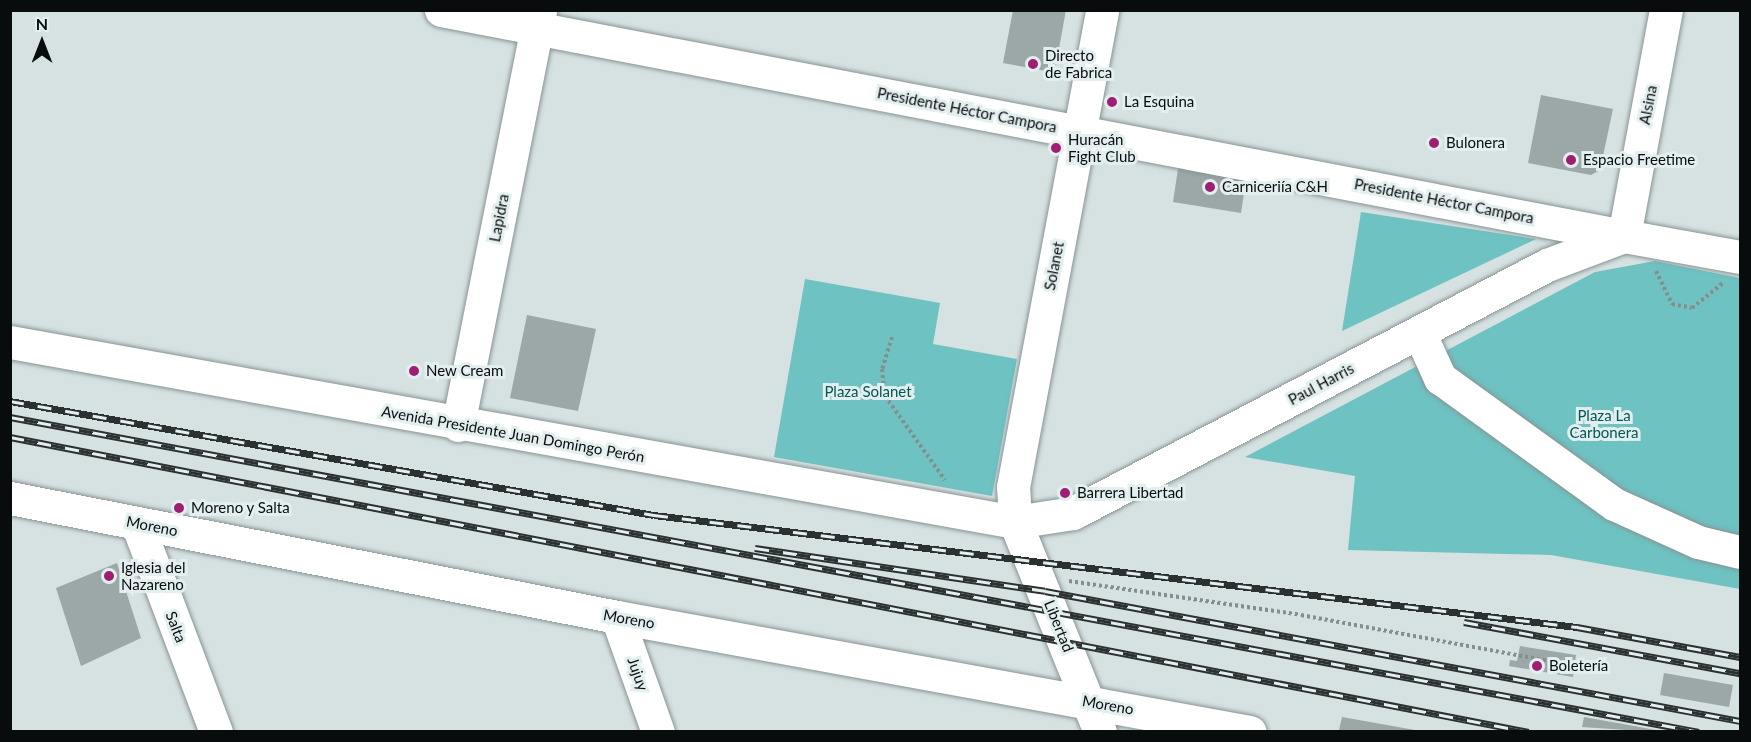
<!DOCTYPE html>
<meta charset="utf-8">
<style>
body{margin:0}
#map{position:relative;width:1751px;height:742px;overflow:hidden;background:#d6e1e1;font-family:Lato,sans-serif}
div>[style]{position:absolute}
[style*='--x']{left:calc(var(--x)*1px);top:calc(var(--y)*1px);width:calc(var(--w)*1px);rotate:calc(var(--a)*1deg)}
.green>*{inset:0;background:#6ec2c2}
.building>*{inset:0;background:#9ca7a7}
.path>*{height:4px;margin-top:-2px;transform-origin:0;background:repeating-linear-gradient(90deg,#858d8d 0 3px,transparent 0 6px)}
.roads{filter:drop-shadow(0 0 2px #899393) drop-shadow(0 0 2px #899393)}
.minor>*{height:33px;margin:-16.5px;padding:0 16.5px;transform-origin:16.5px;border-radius:16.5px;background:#fff}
.major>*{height:33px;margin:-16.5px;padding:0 16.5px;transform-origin:16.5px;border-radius:16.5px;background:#fff}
.rail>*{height:7px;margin-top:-3.5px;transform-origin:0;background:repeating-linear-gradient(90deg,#e3eeee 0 14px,#2b3030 0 28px);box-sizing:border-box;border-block:2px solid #2b3030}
.dots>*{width:16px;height:16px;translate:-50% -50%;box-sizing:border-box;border:3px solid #e3eeee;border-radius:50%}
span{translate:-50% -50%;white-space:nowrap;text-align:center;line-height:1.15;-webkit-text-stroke:6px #e3eeee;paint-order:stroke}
.poi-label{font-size:15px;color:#080c0c}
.left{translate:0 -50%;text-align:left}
.street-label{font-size:15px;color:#080c0c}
.park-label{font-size:15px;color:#005758}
.frame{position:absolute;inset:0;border:12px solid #080c0c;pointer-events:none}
.north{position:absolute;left:12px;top:12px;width:60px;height:60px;-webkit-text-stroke:4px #e3eeee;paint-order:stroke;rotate:0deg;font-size:16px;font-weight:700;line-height:24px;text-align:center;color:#080c0c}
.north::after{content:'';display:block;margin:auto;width:21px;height:27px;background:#080c0c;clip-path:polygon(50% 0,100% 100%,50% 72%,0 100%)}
</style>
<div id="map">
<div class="green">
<div style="clip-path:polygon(1361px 212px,1536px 239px,1342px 331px)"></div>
<div style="clip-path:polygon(1655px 261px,1740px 278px,1740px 589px,1551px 555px,1348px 550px,1355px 476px,1245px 457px,1595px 272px)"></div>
<div style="clip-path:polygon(805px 279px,940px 303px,933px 344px,1017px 359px,992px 496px,774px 457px)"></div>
</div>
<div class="building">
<div style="clip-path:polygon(1013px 10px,1066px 10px,1056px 65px,1046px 71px,1003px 63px)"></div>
<div style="clip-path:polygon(1541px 95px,1613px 109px,1600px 170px,1591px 175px,1528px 163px)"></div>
<div style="clip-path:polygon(1179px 162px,1247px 173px,1241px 213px,1173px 202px)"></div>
<div style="clip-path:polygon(527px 315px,596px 329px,578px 411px,510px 398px)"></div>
<div style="clip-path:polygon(117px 563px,141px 638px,81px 666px,56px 588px)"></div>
<div style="clip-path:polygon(1520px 646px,1576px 655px,1573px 677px,1509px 666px,1510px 660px,1517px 661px)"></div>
<div style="clip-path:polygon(1664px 673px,1733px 685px,1729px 707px,1660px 695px)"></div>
<div style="clip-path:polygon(1342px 717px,1415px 730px,1414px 732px,1339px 730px)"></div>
<div style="clip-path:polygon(1584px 717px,1656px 730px,1656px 732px,1582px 727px)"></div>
</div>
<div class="path">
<div style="--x:1656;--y:271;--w:37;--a:64"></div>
<div style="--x:1672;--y:304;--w:20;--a:11"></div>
<div style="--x:1692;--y:308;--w:40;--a:-39"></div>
<div style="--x:892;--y:337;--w:34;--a:107"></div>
<div style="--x:882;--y:369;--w:27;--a:84"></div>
<div style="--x:885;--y:396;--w:103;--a:54.5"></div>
<div style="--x:1069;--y:581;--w:234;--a:8.3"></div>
<div style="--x:1301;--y:615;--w:279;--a:10.5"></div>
</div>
<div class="roads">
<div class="minor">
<div style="--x:441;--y:10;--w:1204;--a:10.82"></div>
<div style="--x:1624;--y:236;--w:230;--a:-79.5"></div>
<div style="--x:1419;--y:332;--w:51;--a:65.5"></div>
<div style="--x:1440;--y:378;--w:215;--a:35.9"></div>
<div style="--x:1614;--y:504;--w:92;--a:24.3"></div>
<div style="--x:1698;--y:542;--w:43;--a:13.4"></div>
<div style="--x:458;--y:425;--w:423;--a:-78.8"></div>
<div style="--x:10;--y:498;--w:619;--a:11.09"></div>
<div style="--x:617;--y:617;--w:643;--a:10.3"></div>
<div style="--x:137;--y:523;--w:223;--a:69.3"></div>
<div style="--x:617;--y:617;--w:122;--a:70.4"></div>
<div style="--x:1100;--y:732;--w:227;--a:-112"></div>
<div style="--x:1015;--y:522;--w:35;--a:-93"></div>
<div style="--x:1013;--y:487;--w:485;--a:-79.4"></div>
</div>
<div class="major">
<div style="--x:10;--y:342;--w:1021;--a:10.15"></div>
<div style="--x:1015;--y:522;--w:59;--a:-8.8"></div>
<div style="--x:1073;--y:513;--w:535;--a:-27.62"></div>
<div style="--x:1547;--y:265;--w:82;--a:-20.6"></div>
<div style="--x:1624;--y:236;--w:118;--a:10.3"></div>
</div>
</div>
<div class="rail">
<div style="--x:10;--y:401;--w:654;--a:10.04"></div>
<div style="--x:654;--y:515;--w:930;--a:6.92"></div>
<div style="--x:1577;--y:627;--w:166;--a:10.4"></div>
<div style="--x:10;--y:417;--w:1718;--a:10.56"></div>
<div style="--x:10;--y:437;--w:1547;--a:10.99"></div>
<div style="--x:755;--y:548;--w:293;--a:8.4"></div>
<div style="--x:1045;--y:591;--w:707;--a:10.59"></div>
<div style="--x:1464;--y:622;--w:281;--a:10.5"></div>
</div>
<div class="dots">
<div style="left:1033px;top:64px;background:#9e1e72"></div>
<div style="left:1112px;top:102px;background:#9e1e72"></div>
<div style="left:1434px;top:143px;background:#9e1e72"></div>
<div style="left:1056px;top:148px;background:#9e1e72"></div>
<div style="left:1571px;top:160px;background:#9e1e72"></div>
<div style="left:1210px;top:187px;background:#9e1e72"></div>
<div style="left:414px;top:371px;background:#9e1e72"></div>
<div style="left:1065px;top:493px;background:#9e1e72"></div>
<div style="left:179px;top:508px;background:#9e1e72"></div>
<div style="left:109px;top:576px;background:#9e1e72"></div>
<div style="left:1537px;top:666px;background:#9e1e72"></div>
</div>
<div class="poi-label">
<span class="left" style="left:1045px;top:64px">Directo<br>de Fabrica</span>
<span class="left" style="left:1124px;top:102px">La Esquina</span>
<span class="left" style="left:1068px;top:148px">Huracán<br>Fight Club</span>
<span class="left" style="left:1446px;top:143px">Bulonera</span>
<span class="left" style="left:1583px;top:160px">Espacio Freetime</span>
<span class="left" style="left:1222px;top:187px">Carniceriía C&amp;H</span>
<span class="left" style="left:426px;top:371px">New Cream</span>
<span class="left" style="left:1077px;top:493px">Barrera Libertad</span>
<span class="left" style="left:191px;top:508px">Moreno y Salta</span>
<span class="left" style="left:121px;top:576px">Iglesia del<br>Nazareno</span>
<span class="left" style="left:1549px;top:666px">Boletería</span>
</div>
<div class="street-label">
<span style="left:1648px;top:105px;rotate:-79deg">Alsina</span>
<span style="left:967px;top:110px;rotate:11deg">Presidente Héctor Campora</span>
<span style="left:1444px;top:201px;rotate:11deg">Presidente Héctor Campora</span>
<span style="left:499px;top:218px;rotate:-79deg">Lapidra</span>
<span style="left:1054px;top:266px;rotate:-79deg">Solanet</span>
<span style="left:1321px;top:384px;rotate:-28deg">Paul Harris</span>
<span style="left:513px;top:434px;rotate:10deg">Avenida Presidente Juan Domingo Perón</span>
<span style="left:152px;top:526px;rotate:11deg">Moreno</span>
<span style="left:629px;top:619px;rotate:10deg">Moreno</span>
<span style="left:1059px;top:626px;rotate:68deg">Libertad</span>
<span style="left:176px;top:627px;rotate:69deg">Salta</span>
<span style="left:638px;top:674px;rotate:71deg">Jujuy</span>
<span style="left:1108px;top:705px;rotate:10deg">Moreno</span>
</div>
<div class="park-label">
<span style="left:868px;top:392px">Plaza Solanet</span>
<span style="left:1604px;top:424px">Plaza La<br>Carbonera</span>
</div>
<div class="frame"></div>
<div class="north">N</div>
</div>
